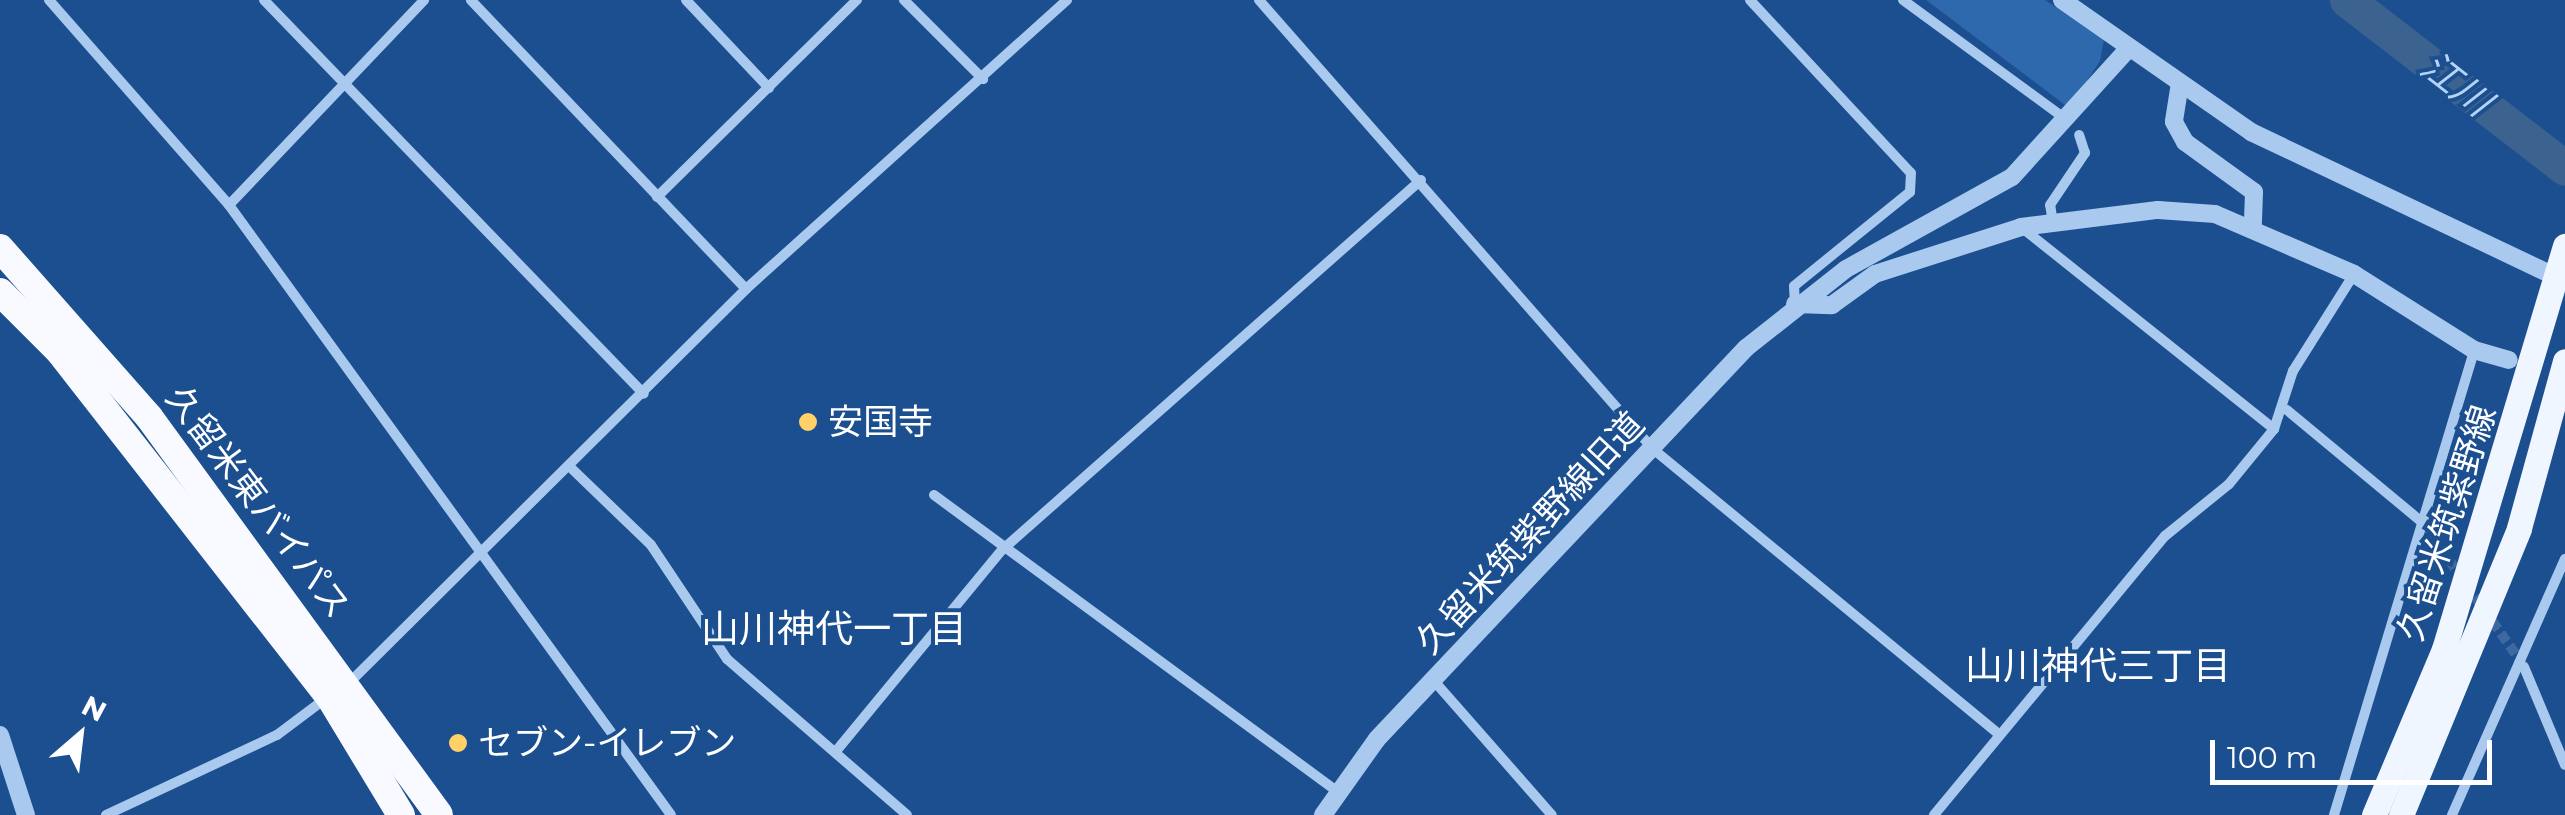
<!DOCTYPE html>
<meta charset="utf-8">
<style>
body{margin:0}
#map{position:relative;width:2565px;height:815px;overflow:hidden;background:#1b4f8f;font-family:Montserrat,"Noto Sans JP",sans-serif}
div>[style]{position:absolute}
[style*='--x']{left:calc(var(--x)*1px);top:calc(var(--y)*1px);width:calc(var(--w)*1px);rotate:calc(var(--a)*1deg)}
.green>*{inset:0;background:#2e69ad}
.river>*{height:35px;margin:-17.5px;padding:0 17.5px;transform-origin:17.5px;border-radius:17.5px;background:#3c6290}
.minor-tunnel>*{height:10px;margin-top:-5px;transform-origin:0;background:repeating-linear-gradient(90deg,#3d69a0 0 10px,transparent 0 15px)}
.minor>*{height:10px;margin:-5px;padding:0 5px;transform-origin:5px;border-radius:5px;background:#a9c9ee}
.tertiary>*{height:18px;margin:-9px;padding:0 9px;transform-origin:9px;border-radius:9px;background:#a9c9ee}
.primary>*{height:25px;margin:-12.5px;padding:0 12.5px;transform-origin:12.5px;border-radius:12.5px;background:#f0f6ff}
.trunk>*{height:28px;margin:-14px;padding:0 14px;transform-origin:14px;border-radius:14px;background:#f8faff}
.dots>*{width:28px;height:28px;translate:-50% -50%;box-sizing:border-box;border:5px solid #1b4f8f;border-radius:50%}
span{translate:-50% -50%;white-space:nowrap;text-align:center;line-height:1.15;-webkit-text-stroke:8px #1b4f8f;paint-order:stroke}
.poi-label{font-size:35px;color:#fff}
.left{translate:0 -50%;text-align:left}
.street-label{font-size:35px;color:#fff}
.water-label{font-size:38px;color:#b5d3f5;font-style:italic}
.neighbourhood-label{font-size:38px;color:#fff}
.north{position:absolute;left:30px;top:685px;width:100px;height:100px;-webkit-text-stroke:8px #1b4f8f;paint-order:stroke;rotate:28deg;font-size:28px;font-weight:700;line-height:40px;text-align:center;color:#fff}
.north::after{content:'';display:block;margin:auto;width:35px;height:45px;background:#fff;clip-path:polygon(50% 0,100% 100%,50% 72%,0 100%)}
.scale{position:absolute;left:2210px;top:740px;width:282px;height:45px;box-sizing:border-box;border:5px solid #fff;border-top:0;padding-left:12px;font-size:30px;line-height:35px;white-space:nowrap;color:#fff;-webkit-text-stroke:8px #1b4f8f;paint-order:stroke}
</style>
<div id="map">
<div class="green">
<div style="clip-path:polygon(1926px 0,2045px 0,2104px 39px,2100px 61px,2069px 108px)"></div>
</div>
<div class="river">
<div style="--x:2347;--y:0;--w:275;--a:37.6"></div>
</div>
<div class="minor-tunnel">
<div style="--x:2423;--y:523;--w:174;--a:54.8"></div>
</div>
<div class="minor">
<div style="--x:49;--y:0;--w:273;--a:48.7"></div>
<div style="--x:229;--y:205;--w:753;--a:54.07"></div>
<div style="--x:264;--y:0;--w:547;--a:46.04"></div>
<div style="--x:686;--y:0;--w:121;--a:46.7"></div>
<div style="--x:904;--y:0;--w:112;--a:45"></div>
<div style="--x:1259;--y:0;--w:597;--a:48.73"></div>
<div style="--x:1653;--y:449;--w:447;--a:39.5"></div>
<div style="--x:1750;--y:0;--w:236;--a:47.1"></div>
<div style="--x:1911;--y:173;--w:19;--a:93"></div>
<div style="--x:1910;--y:192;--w:149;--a:141"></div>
<div style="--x:1794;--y:286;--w:18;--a:87"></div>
<div style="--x:1903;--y:0;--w:193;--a:36.2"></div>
<div style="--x:657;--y:197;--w:281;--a:-44.6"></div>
<div style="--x:229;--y:205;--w:283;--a:-46.4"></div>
<div style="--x:2053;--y:223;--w:18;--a:-99"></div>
<div style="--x:2050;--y:205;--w:63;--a:-56.1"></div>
<div style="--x:2085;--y:153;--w:19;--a:-108"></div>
<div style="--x:2021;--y:227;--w:324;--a:38.6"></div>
<div style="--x:746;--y:289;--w:432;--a:-42"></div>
<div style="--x:2287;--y:410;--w:177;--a:39.7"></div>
<div style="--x:570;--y:467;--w:112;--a:43.9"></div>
<div style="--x:651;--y:545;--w:137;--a:56.3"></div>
<div style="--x:727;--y:659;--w:238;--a:40.9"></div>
<div style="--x:934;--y:495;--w:501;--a:36.32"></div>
<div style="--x:2524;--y:667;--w:106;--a:67.3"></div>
<div style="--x:1435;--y:682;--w:177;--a:48.7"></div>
<div style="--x:348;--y:684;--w:561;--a:-44.78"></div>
<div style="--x:746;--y:289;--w:399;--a:-133.6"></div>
<div style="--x:837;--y:750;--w:259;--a:-50.5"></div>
<div style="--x:1002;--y:550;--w:559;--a:-41.45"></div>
<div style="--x:106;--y:815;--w:189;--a:-25.1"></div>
<div style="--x:277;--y:735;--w:65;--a:-36.9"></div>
<div style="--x:1934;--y:815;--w:362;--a:-50.4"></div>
<div style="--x:2165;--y:536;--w:82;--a:-39.1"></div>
<div style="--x:2229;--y:484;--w:71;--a:-50.7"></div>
<div style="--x:2274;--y:429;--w:61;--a:-71.9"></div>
<div style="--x:2293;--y:371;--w:115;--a:-57.8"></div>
<div style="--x:2334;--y:815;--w:486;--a:-73.2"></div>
<div style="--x:2452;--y:815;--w:280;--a:-66.2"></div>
</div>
<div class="tertiary">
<div style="--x:2062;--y:0;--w:231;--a:34.9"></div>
<div style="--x:2251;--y:132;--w:338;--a:25.4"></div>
<div style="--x:2180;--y:83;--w:39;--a:99"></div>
<div style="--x:2174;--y:122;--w:23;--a:61"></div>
<div style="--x:2185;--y:142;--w:85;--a:35.9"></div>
<div style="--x:2254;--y:192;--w:33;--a:92"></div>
<div style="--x:1795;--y:304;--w:37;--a:2"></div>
<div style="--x:1832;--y:305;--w:53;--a:-35.8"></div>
<div style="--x:1875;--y:274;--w:153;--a:-17.8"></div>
<div style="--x:2021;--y:227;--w:138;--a:-7.1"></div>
<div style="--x:2158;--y:210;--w:57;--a:4"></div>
<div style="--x:2215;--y:214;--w:151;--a:23.3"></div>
<div style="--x:2354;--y:274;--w:142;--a:32.3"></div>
<div style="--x:2474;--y:350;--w:36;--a:16"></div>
<div style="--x:0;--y:735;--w:84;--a:72"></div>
<div style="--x:1323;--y:815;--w:93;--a:-54.6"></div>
<div style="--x:1377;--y:739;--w:538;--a:-46.66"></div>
<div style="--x:1746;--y:348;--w:127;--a:-38.3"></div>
<div style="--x:1846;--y:269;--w:190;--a:-29"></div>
<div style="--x:2012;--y:177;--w:174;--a:-47.8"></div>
</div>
<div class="primary">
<div style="--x:2374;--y:815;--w:180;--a:-67.1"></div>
<div style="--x:2444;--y:649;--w:421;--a:-73.3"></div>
<div style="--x:2401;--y:815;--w:310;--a:-67.6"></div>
<div style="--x:2519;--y:528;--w:173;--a:-74.6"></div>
</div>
<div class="trunk">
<div style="--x:0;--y:248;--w:225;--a:48.6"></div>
<div style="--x:149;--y:417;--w:492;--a:53.9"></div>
<div style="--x:0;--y:292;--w:83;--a:45"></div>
<div style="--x:59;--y:351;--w:438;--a:52"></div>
<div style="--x:329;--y:696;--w:139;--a:58.8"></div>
</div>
<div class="dots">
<div style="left:808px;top:422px;background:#ffd166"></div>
<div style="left:458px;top:743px;background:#ffd166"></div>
</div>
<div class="poi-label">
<span class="left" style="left:828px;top:422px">安国寺</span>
<span class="left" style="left:478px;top:743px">セブン-イレブン</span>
</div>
<div class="street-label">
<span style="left:258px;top:502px;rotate:53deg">久留米東バイパス</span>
<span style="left:2447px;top:523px;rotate:-72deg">久留米筑紫野線</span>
<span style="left:1530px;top:533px;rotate:-47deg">久留米筑紫野線旧道</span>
</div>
<div class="water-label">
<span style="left:2456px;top:84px;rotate:38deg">江川</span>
</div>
<div class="neighbourhood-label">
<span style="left:834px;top:629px">山川神代一丁目</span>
<span style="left:2098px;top:666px">山川神代三丁目</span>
</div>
<div class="north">N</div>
<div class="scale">100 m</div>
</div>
